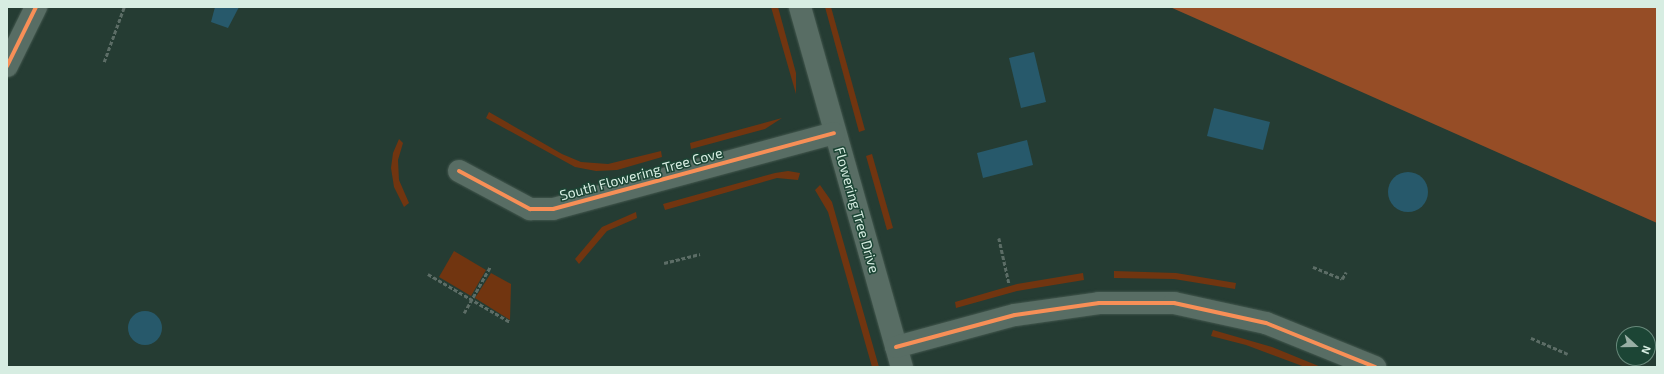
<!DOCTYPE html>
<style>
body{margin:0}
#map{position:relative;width:1664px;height:374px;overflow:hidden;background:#253c33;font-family:"Exo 2",sans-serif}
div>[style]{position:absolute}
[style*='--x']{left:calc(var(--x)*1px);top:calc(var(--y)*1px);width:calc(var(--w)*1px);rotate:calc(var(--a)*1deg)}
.green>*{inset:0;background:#713510}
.forest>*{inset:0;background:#964d26}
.water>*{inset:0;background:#27596b}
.round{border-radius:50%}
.path>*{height:2.5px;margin-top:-1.25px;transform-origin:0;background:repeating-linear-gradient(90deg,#5c6d66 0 4px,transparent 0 6px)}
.roads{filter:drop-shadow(0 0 1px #43574e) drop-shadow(0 0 1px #43574e)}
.minor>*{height:22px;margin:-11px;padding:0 11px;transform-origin:11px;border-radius:11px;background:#586d64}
.cycleway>*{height:4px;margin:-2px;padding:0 2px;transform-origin:2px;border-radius:2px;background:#f78f57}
span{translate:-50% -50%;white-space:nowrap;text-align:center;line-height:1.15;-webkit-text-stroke:3px #1c4535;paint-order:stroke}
.street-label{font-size:14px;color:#d7ede2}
.frame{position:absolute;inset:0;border:8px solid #d7ede2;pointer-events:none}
.north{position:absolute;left:1616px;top:326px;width:40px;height:40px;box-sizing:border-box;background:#1c4535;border:1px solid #67887a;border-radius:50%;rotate:111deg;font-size:11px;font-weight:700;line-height:16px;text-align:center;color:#d7ede2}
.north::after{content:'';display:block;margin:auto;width:14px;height:18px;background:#99afa5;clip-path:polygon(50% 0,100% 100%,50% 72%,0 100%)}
</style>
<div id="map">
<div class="green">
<div style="clip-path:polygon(771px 7px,778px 7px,796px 73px,796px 94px)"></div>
<div style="clip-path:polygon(825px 7px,831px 7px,865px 130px,859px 132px)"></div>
<div style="clip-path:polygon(489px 112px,562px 154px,581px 162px,608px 164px,661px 151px,662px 157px,617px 170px,596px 171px,575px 167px,486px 118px)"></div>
<div style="clip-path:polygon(782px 118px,765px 129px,691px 149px,690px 143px)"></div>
<div style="clip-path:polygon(399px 139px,403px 143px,398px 160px,399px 180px,409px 203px,404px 207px,394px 187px,391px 168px,393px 153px)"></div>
<div style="clip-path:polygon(872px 154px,893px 228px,887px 230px,866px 156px)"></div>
<div style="clip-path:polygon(788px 171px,800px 173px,798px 180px,777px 178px,665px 210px,663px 204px,775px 173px)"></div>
<div style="clip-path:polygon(820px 185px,832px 202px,879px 367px,872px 367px,828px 212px,815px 190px)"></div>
<div style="clip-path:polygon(636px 212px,637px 218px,607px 231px,579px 264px,575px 259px,602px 227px)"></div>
<div style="clip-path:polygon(454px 251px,486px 270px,471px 296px,439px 277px)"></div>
<div style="clip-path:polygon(1114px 271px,1176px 273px,1236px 283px,1235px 289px,1174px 279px,1114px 278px)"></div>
<div style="clip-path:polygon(491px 273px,511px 284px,510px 320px,475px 298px)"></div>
<div style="clip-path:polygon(1083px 273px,1084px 280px,1017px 291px,956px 308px,955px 302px,1017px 284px)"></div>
<div style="clip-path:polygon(1213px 330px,1272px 347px,1321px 367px,1305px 367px,1246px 345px,1211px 336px)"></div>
</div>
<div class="forest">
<div style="clip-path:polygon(1170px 7px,1657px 7px,1657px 223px)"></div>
</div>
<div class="water">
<div style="clip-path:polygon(215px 7px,239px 7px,228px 28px,211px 22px)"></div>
<div style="clip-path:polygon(1034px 52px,1046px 102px,1021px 108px,1009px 58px)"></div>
<div style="clip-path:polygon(1214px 108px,1270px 122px,1263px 150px,1207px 136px)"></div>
<div style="clip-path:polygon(1027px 140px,1033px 165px,983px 178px,977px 153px)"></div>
<div class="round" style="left:1388px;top:172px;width:40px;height:40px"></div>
<div class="round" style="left:128px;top:311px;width:34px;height:34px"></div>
</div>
<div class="path">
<div style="--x:104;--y:62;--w:59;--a:-70"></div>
<div style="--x:999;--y:238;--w:46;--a:77.5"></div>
<div style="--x:664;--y:263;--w:37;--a:-14"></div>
<div style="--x:1313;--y:267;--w:31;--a:22"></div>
<div style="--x:1342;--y:279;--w:8;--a:-60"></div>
<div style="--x:428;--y:274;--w:95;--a:30.3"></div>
<div style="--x:464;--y:313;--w:53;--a:-60.5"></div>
<div style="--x:1531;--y:338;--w:40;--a:23.4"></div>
</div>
<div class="roads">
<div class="minor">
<div style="--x:800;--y:7;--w:374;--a:74.2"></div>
<div style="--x:7;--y:66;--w:66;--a:-63.8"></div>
<div style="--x:459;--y:171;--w:81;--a:28.2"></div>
<div style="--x:530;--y:209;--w:23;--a:0"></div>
<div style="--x:553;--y:209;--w:291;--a:-15.1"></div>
<div style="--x:896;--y:347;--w:123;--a:-15.1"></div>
<div style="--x:1015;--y:315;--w:85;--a:-8.1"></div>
<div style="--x:1099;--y:303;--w:75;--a:0"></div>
<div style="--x:1174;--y:303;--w:94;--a:12.3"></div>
<div style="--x:1266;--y:323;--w:118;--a:22"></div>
</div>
</div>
<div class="cycleway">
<div style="--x:7;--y:66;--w:66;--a:-63.8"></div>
<div style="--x:459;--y:171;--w:81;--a:28.2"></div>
<div style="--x:530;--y:209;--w:23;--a:0"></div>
<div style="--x:553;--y:209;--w:291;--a:-15.1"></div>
<div style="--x:896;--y:347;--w:123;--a:-15.1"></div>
<div style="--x:1015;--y:315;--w:85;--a:-8.1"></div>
<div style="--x:1099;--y:303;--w:75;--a:0"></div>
<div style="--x:1174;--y:303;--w:94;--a:12.3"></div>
<div style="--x:1266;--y:323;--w:118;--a:22"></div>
</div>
<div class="street-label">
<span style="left:641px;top:174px;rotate:-15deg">South Flowering Tree Cove</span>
<span style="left:857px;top:210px;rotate:74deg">Flowering Tree Drive</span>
</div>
<div class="frame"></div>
<div class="north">N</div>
</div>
